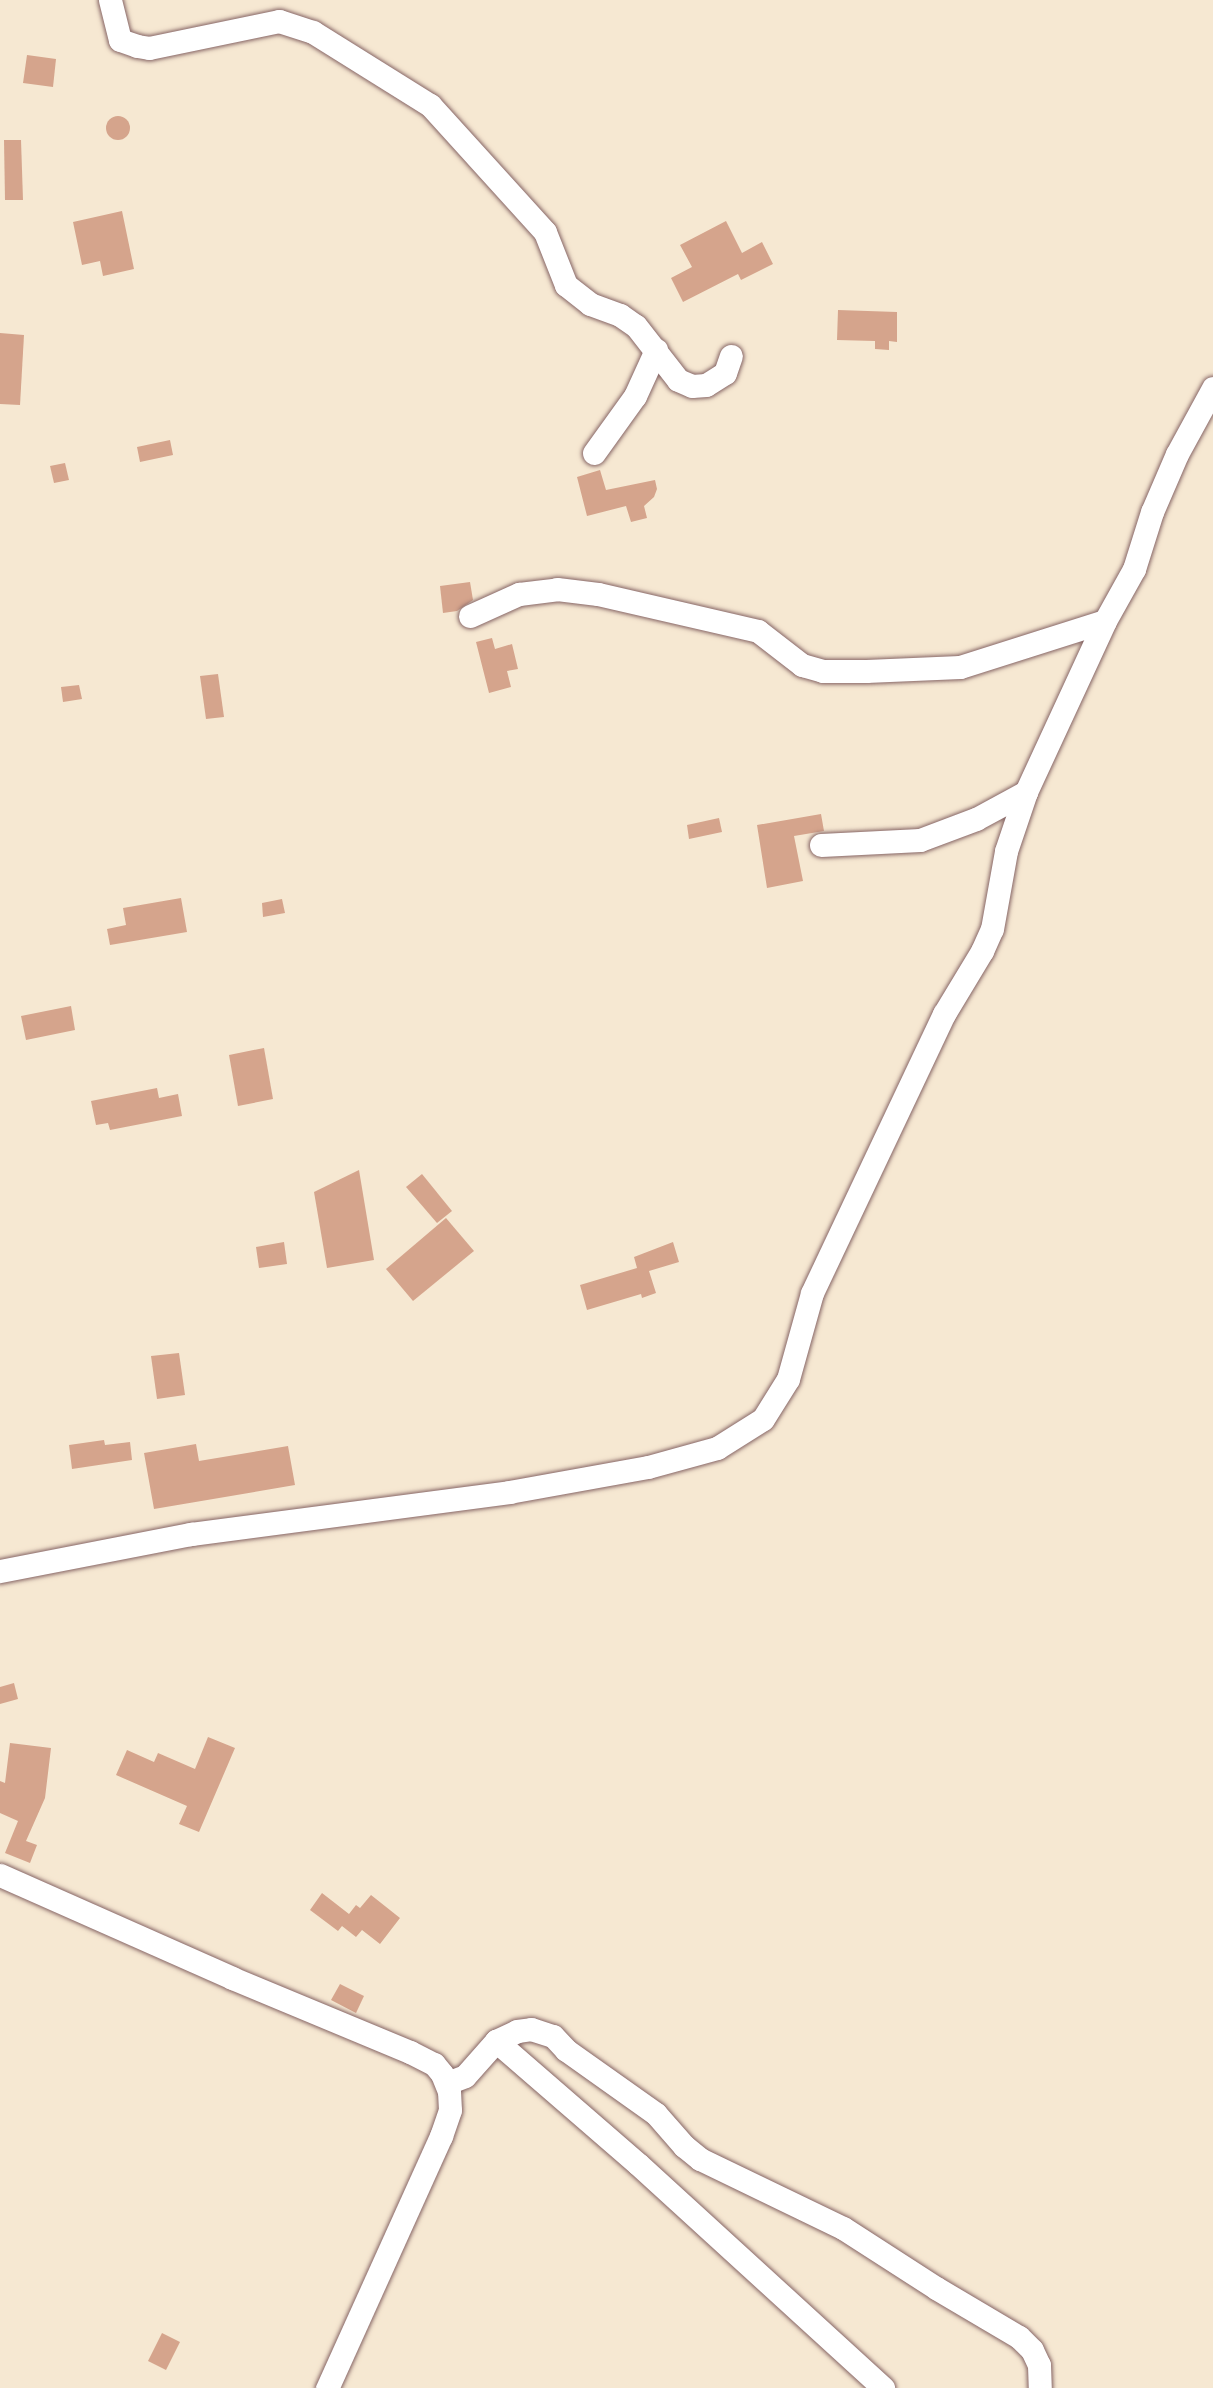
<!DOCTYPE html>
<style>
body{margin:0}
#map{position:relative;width:1213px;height:2388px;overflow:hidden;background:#f6e8d2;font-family:"Comic Neue",sans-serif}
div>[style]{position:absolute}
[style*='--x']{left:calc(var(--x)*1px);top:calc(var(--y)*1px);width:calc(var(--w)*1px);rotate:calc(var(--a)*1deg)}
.building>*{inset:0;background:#d5a48c}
.round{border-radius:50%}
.roads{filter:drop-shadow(0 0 2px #866565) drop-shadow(0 0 2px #866565)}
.minor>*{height:23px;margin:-11.5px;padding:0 11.5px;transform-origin:11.5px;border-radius:11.5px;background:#fff}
span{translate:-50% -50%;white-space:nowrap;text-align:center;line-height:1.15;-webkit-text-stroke:5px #fbf7ec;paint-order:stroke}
</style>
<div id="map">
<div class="building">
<div style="clip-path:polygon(27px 55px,56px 59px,53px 87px,23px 83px)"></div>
<div class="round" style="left:106px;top:116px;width:24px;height:24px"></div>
<div style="clip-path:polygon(4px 140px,21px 140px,23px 200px,5px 200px)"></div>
<div style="clip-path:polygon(122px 211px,134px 269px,103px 276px,100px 261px,82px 265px,73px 222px)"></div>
<div style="clip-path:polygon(726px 221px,742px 253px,762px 242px,773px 264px,741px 280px,738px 274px,683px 302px,671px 278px,692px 267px,680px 245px)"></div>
<div style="clip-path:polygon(838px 310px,897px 312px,897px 342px,889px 341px,889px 350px,875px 349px,875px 341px,837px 340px)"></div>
<div style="clip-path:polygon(0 333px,24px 335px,20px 405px,0 404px)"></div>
<div style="clip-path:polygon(170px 440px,173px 455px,140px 462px,137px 447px)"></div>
<div style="clip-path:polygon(65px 463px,69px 480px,54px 483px,50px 466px)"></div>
<div style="clip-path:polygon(600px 470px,606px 490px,655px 480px,657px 489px,654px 497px,644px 506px,647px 518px,631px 522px,626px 506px,587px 516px,577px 477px)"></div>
<div style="clip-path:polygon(470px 582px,473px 600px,457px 611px,443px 613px,440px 586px)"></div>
<div style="clip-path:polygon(492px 638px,495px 649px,512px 644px,518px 669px,507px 671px,511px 687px,489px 693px,476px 642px)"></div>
<div style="clip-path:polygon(218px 674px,224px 717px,206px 719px,200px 676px)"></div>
<div style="clip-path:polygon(79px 685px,82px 699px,63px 702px,61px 687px)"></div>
<div style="clip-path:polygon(821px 814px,824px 831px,794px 836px,803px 881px,767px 888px,757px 825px)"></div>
<div style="clip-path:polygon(719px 818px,722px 832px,689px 839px,687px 825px)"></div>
<div style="clip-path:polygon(181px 898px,187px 932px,110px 945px,107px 929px,126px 925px,123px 908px)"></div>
<div style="clip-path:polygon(282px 899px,285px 913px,263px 917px,262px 903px)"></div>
<div style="clip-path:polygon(71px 1006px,75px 1030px,26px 1040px,21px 1016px)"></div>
<div style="clip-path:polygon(264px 1048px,273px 1099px,238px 1106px,229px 1055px)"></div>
<div style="clip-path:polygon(157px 1088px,159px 1098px,178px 1094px,182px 1116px,110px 1130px,108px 1123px,96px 1125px,91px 1101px)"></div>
<div style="clip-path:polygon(359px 1170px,374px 1260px,327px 1268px,314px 1192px)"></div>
<div style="clip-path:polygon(422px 1174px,452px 1211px,437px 1223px,406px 1187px)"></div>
<div style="clip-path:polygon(446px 1218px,474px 1251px,413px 1301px,386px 1269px)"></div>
<div style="clip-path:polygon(284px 1242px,287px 1264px,259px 1268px,256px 1247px)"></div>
<div style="clip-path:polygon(673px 1242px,679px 1262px,649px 1271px,656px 1293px,642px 1298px,641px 1294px,587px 1310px,580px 1285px,637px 1268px,634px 1257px)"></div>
<div style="clip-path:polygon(179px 1353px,185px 1395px,157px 1399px,151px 1356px)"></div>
<div style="clip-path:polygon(104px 1440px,105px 1445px,130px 1442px,132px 1460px,72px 1469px,69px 1445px)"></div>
<div style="clip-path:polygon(196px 1444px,199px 1461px,288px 1446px,295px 1485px,154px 1509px,144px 1453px)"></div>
<div style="clip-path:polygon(14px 1683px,18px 1699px,0 1704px,0 1687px)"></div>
<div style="clip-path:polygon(208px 1737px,235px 1748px,199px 1832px,179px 1824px,187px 1806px,116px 1775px,127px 1750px,154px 1762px,158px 1753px,195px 1769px)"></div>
<div style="clip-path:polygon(10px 1743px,51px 1748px,45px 1798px,26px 1841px,37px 1845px,30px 1863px,5px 1853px,18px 1821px,0 1813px,0 1781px,5px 1783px)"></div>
<div style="clip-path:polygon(322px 1893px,349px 1914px,356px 1905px,360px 1908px,371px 1895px,400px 1918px,380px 1944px,362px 1930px,356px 1937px,342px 1926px,338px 1931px,310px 1910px)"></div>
<div style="clip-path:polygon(340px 1984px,364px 1996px,356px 2013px,331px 2000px)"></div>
<div style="clip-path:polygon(162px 2333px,180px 2342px,166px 2370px,148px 2361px)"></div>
</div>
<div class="roads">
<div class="minor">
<div style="--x:110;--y:0;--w:41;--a:76"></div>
<div style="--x:120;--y:40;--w:18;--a:19"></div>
<div style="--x:137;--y:46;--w:12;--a:9"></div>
<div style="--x:149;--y:48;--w:133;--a:-11.7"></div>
<div style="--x:279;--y:21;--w:36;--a:18"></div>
<div style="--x:313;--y:32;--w:138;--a:32"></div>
<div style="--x:430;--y:105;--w:171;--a:47.8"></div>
<div style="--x:545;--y:232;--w:57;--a:68.4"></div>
<div style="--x:566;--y:285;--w:31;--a:38"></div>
<div style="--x:590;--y:304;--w:32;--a:20"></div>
<div style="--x:620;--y:315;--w:19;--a:35"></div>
<div style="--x:636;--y:326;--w:68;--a:52.1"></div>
<div style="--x:678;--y:380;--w:15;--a:23"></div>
<div style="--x:692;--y:386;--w:14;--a:-4"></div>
<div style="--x:706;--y:385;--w:22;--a:-32"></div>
<div style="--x:725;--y:373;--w:18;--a:-71"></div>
<div style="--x:594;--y:453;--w:70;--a:-54.3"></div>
<div style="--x:635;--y:396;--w:51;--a:-65.5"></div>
<div style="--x:470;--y:616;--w:54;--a:-24.2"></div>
<div style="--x:519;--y:594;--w:38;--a:-7"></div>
<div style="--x:557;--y:589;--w:41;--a:7"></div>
<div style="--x:598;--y:594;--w:164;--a:13"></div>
<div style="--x:758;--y:631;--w:56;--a:37.7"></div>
<div style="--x:802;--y:665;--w:22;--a:16"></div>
<div style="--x:823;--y:671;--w:43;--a:0"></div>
<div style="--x:866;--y:671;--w:94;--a:-2.4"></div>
<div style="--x:960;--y:667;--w:152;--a:-17.6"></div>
<div style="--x:821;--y:845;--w:99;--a:-2.9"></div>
<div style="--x:920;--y:840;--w:60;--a:-20.6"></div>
<div style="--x:976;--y:819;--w:57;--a:-28.4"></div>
<div style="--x:0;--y:1571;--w:195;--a:-11"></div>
<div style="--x:191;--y:1534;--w:321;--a:-7.5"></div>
<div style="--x:509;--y:1492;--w:141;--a:-10.2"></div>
<div style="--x:648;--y:1467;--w:72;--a:-15.4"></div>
<div style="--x:717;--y:1448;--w:54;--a:-32.2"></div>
<div style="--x:763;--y:1419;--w:47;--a:-58"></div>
<div style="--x:788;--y:1379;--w:89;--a:-74.4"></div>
<div style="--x:812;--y:1293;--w:309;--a:-64.7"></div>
<div style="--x:944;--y:1014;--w:74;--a:-58.9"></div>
<div style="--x:982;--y:951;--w:24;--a:-66"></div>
<div style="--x:992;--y:929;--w:79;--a:-79.8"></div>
<div style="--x:1006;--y:851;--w:62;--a:-71.3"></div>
<div style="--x:1026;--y:792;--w:188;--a:-65.2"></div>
<div style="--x:1105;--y:621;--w:60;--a:-60.9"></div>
<div style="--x:1134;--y:569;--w:60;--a:-72.5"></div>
<div style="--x:1152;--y:512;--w:63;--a:-66.7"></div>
<div style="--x:1177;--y:454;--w:75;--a:-61.4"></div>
<div style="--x:0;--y:1875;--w:254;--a:23.9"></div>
<div style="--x:232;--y:1978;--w:193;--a:22.6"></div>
<div style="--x:410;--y:2052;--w:27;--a:27"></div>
<div style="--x:434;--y:2064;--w:13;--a:51"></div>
<div style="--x:442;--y:2074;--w:18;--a:68"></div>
<div style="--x:449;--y:2091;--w:19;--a:87"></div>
<div style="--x:450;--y:2110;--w:28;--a:109"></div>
<div style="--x:441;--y:2136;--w:277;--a:114.3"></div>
<div style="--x:496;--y:2041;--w:188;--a:40.9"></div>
<div style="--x:638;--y:2164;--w:332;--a:42.4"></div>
<div style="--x:447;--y:2083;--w:19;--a:-21"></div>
<div style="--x:465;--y:2076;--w:47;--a:-48.5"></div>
<div style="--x:496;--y:2041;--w:23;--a:-25"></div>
<div style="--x:517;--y:2031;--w:14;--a:-8"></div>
<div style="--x:531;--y:2029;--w:23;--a:18"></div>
<div style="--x:553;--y:2036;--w:19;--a:47"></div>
<div style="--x:566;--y:2050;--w:110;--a:35.4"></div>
<div style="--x:656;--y:2114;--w:43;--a:48.8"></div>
<div style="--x:684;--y:2146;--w:21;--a:39"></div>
<div style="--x:700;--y:2159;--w:159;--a:25.8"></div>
<div style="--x:843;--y:2228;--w:111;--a:32.8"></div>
<div style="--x:936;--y:2288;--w:96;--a:30.6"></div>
<div style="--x:1019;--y:2337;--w:18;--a:45"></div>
<div style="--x:1032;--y:2350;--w:17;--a:65"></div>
<div style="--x:1039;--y:2365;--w:23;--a:88"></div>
</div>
</div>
</div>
